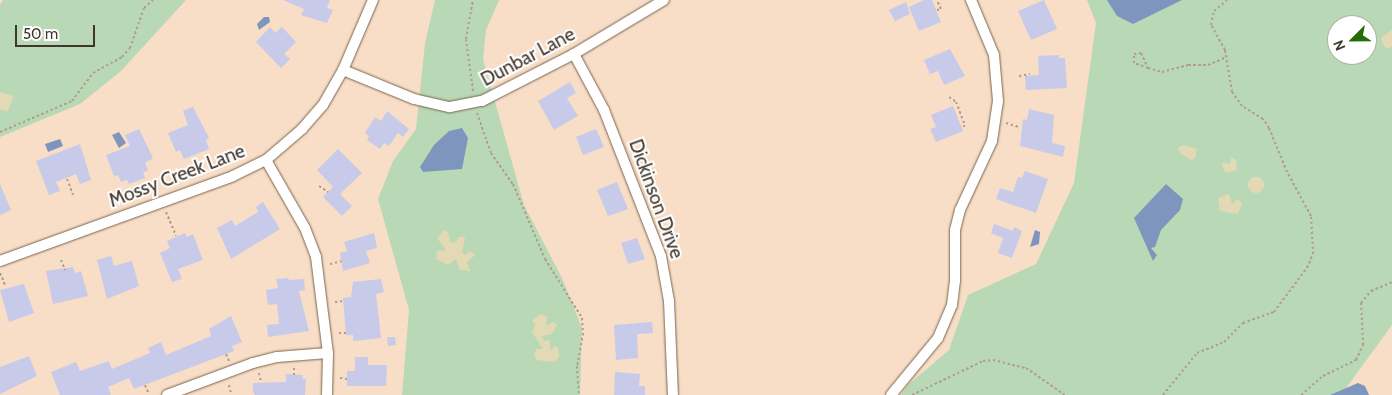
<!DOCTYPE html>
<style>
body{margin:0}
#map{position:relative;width:1392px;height:395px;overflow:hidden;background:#f8dec6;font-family:Cabin,sans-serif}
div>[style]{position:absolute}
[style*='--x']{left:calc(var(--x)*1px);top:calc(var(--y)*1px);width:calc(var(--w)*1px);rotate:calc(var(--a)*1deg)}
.green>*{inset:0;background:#b9d8b6}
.sand>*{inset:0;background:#e3dab5}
.round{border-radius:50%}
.water>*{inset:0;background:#7e96bd}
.building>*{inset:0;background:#c7cae9}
.path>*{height:2px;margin-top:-1px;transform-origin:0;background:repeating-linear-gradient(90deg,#b19d8a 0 2.5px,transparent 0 5px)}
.roads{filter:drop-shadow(0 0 1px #79634d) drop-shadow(0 0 1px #79634d)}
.minor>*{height:10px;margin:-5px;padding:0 5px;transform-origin:5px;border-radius:5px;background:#fff}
span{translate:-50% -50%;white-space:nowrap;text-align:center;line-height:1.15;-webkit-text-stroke:4px #fff;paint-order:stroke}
.street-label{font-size:19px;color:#40362c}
.north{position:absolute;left:1327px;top:15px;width:50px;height:50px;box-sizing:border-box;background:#fff;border:1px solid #b3afab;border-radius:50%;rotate:247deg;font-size:14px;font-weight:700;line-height:20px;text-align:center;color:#40362c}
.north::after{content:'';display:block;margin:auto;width:18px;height:22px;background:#266c06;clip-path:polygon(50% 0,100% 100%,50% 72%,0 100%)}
.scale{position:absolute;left:15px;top:25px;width:80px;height:22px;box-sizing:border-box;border:2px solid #40362c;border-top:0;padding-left:6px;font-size:15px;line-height:18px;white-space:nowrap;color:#40362c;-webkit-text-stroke:4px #fff;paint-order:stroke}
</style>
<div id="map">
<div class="green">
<div style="clip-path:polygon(3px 0,186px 0,121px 71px,80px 104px,0 137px,0 5px)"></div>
<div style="clip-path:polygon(435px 0,499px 0,486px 30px,483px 59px,524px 205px,562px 278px,582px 328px,580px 395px,402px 395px,409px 310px,378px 199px,393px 161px,416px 129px,425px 43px)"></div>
<div style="clip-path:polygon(evenodd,1087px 0,1392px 0,1392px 325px,1341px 395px,901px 395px,908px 385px,949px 350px,968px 295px,1036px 264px,1074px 183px,1096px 23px,1087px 0,1337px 25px,1367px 25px,1367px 55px,1337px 55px,1337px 25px)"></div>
</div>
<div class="sand">
<div style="clip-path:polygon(1392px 30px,1392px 46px,1389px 49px,1384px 46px,1381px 38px)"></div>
<div style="clip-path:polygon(0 92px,14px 96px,7px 112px,0 109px)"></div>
<div style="clip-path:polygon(1183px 145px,1196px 149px,1196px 157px,1192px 160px,1181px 154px,1178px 148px)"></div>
<div style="clip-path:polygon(1231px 157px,1236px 160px,1237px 170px,1225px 173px,1222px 163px,1230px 164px)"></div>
<div class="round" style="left:1248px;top:177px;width:16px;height:16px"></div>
<div style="clip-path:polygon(1229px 194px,1232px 204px,1238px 199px,1242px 204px,1238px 214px,1220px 211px,1218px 198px)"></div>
<div style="clip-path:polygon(444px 230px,448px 232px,450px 242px,455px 243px,459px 237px,465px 237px,462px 253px,465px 255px,470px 251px,475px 255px,467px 262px,470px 271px,460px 270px,456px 259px,448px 265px,436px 259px,437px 251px,446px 250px,437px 238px)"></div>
<div style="clip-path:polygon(541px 314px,547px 317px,546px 326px,553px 322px,557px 325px,552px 334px,542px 336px,544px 341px,550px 340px,550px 351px,554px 346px,558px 347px,559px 357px,554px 362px,537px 360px,534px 355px,536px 349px,543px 349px,532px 332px,535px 325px,532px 320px)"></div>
</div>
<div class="water">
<div style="clip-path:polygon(1107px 0,1182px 0,1133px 24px,1117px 16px)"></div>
<div style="clip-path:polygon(264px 17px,269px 17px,270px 22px,259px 30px,257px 24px)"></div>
<div style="clip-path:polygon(462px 128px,468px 138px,462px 169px,423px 172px,420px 167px,434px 145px,449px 131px)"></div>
<div style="clip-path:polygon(119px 132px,126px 143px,119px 148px,112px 135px)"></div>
<div style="clip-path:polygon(60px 139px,63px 146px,48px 152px,45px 144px)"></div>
<div style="clip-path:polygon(1166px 184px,1183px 199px,1180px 210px,1161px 230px,1155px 247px,1151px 248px,1157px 255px,1153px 261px,1134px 218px)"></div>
<div style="clip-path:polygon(1035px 230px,1040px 232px,1039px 244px,1030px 247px)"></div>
<div style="clip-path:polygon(1358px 383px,1365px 386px,1369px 395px,1330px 395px)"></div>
</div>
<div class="building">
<div style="clip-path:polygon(283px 0,330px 0,327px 8px,333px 10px,327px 23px,301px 15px,304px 9px)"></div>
<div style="clip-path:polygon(924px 0,932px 0,941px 22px,919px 31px,909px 7px)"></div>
<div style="clip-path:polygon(1044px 0,1057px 29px,1031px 40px,1018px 11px)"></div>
<div style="clip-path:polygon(906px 2px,910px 14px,895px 21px,889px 10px)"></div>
<div style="clip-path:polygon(270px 27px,275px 33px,282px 27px,296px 42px,284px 54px,290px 59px,281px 68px,256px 42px)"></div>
<div style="clip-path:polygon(950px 49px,965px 76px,944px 85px,938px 71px,930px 74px,924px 60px)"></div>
<div style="clip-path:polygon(1059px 55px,1059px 58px,1065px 58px,1067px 88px,1026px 90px,1025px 76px,1039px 75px,1038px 56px)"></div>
<div style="clip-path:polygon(570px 82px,576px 93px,567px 98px,578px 116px,554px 130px,538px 101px)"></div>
<div style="clip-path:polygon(953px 106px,963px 131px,936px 142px,930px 129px,936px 127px,931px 115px)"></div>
<div style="clip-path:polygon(193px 107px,209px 138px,206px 140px,209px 149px,184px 159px,180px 150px,176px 152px,168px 133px,188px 125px,183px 111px)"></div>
<div style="clip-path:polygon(1029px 109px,1054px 115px,1052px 143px,1065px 146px,1063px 157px,1020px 146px,1023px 119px,1027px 120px)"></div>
<div style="clip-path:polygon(387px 111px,409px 129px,403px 137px,398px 133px,389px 146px,384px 143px,380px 149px,367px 140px,369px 136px,365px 133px,375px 117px,381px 121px)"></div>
<div style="clip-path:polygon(139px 129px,153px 158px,145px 163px,148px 170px,143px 173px,145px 178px,129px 184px,127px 180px,121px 182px,118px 175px,114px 176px,106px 155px,130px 146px,125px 135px)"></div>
<div style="clip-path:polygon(596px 129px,604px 147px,583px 155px,576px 137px)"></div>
<div style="clip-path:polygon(80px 144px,91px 180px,80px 184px,76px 174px,56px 182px,60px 191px,49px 195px,36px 161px)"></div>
<div style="clip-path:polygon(338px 149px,362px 173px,340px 194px,352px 206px,342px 216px,323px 197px,333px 187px,317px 170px)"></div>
<div style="clip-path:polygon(1025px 171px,1048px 179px,1036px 213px,996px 199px,1000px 188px,1013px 192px,1018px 177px,1022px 178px)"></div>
<div style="clip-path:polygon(617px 182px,628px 209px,608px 216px,597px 190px)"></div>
<div style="clip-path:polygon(0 184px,11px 210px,0 215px)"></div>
<div style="clip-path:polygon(263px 202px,280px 229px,231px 259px,217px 228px,232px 220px,235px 226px,258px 212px,256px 207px)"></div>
<div style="clip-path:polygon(994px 224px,1013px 231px,1014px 227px,1022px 231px,1012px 258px,998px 253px,1003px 238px,991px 233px)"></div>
<div style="clip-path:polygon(185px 233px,187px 237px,193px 234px,203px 260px,178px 269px,182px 279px,172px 282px,160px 253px,170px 248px,167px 241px)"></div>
<div style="clip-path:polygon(374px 233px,377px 248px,366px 251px,370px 263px,343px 271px,340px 253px,347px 251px,344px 242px)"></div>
<div style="clip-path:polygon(637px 238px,645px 259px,628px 264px,621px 243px)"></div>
<div style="clip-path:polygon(111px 256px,114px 266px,132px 261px,139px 286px,107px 299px,97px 260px)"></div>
<div style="clip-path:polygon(73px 267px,75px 273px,81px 271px,88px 296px,53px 304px,46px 271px)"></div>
<div style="clip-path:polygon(288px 278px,289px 280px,304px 279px,305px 290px,299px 291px,309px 331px,268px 337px,267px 325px,279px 324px,277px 304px,268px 305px,266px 290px,278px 288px,276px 279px)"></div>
<div style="clip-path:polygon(381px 279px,384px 292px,376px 294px,381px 338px,353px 341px,353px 335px,346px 335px,343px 298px,351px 297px,353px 282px)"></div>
<div style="clip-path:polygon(24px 284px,34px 313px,9px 322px,0 290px)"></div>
<div style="clip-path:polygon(231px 316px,242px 342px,232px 346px,234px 351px,134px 389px,129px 378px,108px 387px,111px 395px,60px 395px,51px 372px,76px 362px,80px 371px,109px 361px,112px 369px,150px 353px,148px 348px,161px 342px,166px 355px,211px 336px,209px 329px)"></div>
<div style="clip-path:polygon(652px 322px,653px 333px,637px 334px,638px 358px,616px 360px,614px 325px)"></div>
<div style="clip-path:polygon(387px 337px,395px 337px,396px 345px,388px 346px)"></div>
<div style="clip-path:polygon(29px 356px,37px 376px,0 394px,0 367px)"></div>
<div style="clip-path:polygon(355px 357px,368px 357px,368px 365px,387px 365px,386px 386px,347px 386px,347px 371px,355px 371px)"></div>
<div style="clip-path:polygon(615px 372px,640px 374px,639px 386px,645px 386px,645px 395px,614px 395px)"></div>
<div style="clip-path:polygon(286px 374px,303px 375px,302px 379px,306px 379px,305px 395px,255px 395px,253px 392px,253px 383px,286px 382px)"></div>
</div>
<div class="path">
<div style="--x:937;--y:10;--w:4;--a:-14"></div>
<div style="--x:941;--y:9;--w:10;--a:-114"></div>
<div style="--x:1148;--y:68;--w:15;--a:-160"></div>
<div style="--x:1134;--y:63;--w:9;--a:-90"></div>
<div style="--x:1134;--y:54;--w:7;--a:-8"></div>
<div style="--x:1141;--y:53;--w:17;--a:65"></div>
<div style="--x:1148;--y:68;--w:15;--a:16"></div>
<div style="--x:1162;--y:72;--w:27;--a:-15"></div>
<div style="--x:1188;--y:65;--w:20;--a:0"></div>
<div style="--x:1208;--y:65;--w:21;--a:-23"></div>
<div style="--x:1019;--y:76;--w:11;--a:-10"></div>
<div style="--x:473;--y:91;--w:52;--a:-97.7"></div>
<div style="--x:466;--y:39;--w:40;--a:-80"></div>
<div style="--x:949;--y:97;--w:9;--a:36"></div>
<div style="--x:956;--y:102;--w:25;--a:69"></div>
<div style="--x:965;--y:125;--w:3;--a:135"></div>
<div style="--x:477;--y:113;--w:42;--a:70.7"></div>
<div style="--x:491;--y:153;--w:38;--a:55"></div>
<div style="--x:513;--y:184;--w:82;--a:66.9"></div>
<div style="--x:545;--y:259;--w:70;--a:57.9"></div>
<div style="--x:582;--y:318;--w:15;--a:86"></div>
<div style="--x:583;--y:333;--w:34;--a:100"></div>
<div style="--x:577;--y:366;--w:29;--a:86"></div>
<div style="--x:1006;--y:123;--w:14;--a:17"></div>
<div style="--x:0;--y:132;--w:78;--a:-23.3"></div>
<div style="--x:72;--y:101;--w:35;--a:-53"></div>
<div style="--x:93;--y:73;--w:33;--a:-29"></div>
<div style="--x:122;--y:57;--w:12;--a:-48"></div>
<div style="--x:130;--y:48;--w:42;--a:-70.7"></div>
<div style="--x:144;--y:8;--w:12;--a:-42"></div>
<div style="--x:67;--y:179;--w:17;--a:69"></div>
<div style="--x:319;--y:186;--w:11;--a:34"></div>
<div style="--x:166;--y:212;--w:26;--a:67"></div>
<div style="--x:61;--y:260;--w:11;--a:68"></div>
<div style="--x:330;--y:264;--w:12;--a:-14"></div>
<div style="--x:0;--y:273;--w:13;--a:67"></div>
<div style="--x:335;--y:302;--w:8;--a:-7"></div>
<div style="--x:339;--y:333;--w:7;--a:0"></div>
<div style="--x:226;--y:354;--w:8;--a:67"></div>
<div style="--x:259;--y:373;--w:9;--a:77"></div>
<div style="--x:294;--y:375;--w:9;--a:-90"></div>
<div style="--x:340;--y:378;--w:7;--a:8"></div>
<div style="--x:145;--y:385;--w:8;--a:67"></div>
<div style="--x:229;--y:385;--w:8;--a:76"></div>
<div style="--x:912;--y:395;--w:79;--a:-25.6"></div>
<div style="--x:983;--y:361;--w:10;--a:-6"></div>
<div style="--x:993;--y:360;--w:34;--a:14"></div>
<div style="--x:1026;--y:368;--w:47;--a:34.7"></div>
<div style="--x:1163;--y:395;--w:54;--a:-51"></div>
<div style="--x:1197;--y:353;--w:29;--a:-22"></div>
<div style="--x:1224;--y:342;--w:27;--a:-45"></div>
<div style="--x:1243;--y:323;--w:33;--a:-20"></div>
<div style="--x:1274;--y:312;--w:55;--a:-53.1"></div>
<div style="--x:1307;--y:268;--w:15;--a:-67"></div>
<div style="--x:1313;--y:254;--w:38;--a:-93"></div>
<div style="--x:1311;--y:216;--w:50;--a:-118.6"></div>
<div style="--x:1287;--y:172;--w:48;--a:-112.2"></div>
<div style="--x:1269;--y:128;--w:11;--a:-124"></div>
<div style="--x:1263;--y:119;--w:25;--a:-148"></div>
<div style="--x:1242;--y:106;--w:17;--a:-126"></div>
<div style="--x:1232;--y:92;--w:43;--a:-99.5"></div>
<div style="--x:1225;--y:50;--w:29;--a:-119"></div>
<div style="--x:1211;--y:25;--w:14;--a:-78"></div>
<div style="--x:1214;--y:11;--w:17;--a:-40"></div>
<div style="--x:1301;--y:395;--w:29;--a:-41"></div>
<div style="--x:1323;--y:376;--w:37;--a:-26"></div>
<div style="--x:1356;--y:360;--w:17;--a:-65"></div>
<div style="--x:1363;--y:345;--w:42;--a:-92.7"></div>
<div style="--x:1361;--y:303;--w:16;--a:-50"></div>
<div style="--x:1371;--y:291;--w:23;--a:-23"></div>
</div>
<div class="roads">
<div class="minor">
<div style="--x:574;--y:54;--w:64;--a:61.8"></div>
<div style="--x:604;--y:110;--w:157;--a:68.7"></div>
<div style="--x:661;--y:256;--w:46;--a:79.9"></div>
<div style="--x:669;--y:301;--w:94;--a:87.6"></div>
<div style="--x:343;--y:70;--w:77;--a:22.2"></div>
<div style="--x:414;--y:99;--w:37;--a:13"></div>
<div style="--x:450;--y:107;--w:33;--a:-11"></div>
<div style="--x:482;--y:101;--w:103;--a:-27.1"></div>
<div style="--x:574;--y:54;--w:105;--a:-31"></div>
<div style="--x:266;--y:160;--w:78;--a:60.2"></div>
<div style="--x:305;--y:228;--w:31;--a:69"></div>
<div style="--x:316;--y:257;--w:97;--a:82.9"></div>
<div style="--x:328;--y:353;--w:42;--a:91.4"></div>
<div style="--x:0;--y:261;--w:248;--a:-20"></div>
<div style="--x:233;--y:176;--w:37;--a:-26"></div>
<div style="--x:266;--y:160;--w:48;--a:-40.7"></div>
<div style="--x:302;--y:129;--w:32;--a:-49"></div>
<div style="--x:323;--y:105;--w:40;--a:-60.3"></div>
<div style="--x:343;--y:70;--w:76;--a:-66.8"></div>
<div style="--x:167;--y:395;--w:92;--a:-20.4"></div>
<div style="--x:253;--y:363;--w:25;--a:-14"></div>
<div style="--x:277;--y:357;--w:51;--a:-4.5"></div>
<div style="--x:891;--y:395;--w:74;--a:-50.5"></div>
<div style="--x:938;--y:338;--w:36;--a:-67"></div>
<div style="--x:952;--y:305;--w:24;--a:-83"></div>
<div style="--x:955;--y:281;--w:51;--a:-90"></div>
<div style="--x:955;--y:230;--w:21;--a:-76"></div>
<div style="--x:960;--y:210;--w:76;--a:-65.1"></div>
<div style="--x:992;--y:141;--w:40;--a:-81.5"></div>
<div style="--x:998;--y:101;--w:46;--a:-95"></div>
<div style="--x:994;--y:55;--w:60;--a:-112.7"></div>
</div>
</div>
<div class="street-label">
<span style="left:528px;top:57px;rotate:-28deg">Dunbar Lane</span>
<span style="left:177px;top:176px;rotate:-21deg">Mossy Creek Lane</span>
<span style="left:656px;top:199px;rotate:70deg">Dickinson Drive</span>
</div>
<div class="north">N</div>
<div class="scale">50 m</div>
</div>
